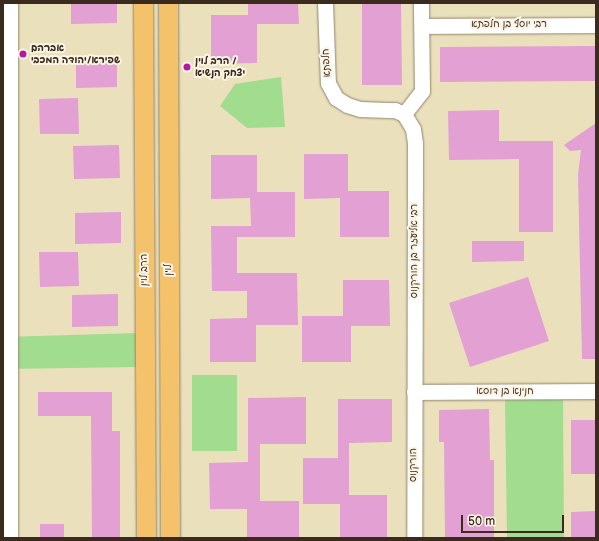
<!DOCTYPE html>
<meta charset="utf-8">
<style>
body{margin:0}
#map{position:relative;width:599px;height:541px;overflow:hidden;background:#eae0bc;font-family:"Balsamiq Sans","Playpen Sans Hebrew",sans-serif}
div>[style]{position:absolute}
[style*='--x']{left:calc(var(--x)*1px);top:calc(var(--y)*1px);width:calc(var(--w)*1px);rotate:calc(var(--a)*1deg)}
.green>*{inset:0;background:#a2dc8e}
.building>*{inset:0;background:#e2a0d3}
.roads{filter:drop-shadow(0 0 1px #92856d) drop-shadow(0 0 1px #92856d)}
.minor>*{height:15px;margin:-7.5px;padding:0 7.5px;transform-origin:7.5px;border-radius:7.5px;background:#fff}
.major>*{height:19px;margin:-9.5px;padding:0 9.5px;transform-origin:9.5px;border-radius:9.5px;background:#f4c26a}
.dots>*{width:11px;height:11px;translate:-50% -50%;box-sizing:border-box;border:2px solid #fcf5e5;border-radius:50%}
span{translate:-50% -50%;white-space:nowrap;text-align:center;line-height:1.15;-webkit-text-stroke:4px #fcf5e5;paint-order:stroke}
.street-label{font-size:10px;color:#3b2a1e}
.poi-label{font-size:10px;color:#3b2a1e;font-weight:700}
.left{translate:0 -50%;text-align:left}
.frame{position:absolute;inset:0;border:4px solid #3b2a1e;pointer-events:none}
.scale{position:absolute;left:461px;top:515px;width:103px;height:18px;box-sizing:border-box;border:2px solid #3b2a1e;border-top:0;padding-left:5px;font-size:12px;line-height:14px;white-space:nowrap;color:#3b2a1e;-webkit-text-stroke:3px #fcf5e5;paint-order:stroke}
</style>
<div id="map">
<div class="green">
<div style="clip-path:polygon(281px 77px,285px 127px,247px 128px,220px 106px,235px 84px)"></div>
<div style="clip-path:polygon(138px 333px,137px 367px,3px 369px,3px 337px)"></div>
<div style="clip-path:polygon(192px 375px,237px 375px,237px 451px,192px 451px)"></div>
<div style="clip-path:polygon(505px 400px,563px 400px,564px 538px,507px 538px)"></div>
</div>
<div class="building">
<div style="clip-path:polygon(71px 3px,117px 3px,117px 23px,71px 24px)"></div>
<div style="clip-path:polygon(248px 3px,298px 3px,299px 24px,257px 24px,257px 63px,211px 64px,211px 15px,248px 15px)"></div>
<div style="clip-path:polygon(362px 3px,401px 3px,402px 85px,362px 85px)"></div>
<div style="clip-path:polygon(596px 46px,596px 81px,440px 82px,440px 47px)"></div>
<div style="clip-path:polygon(117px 56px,117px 87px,76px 88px,76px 57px)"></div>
<div style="clip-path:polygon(78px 98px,79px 134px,40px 134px,39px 99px)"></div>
<div style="clip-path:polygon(499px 110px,499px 141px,553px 141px,553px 232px,519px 232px,519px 159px,449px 160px,448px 111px)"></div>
<div style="clip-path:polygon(596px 123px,596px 359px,582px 359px,578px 175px,581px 150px,570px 151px,564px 145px)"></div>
<div style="clip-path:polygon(119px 145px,120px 178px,74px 179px,73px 146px)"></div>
<div style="clip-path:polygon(304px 154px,348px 154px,348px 191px,389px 191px,389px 237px,340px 237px,340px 198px,304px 199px)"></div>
<div style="clip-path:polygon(211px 155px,257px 155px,257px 192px,295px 192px,295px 237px,237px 237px,237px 273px,297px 273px,298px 325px,256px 325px,256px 362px,210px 362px,210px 319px,247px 318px,247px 291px,212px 291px,211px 226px,251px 226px,250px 198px,211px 199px)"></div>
<div style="clip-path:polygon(121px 212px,121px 243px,75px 244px,75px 213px)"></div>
<div style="clip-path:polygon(472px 241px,524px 241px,524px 261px,472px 262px)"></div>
<div style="clip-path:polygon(39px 252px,78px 252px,79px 286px,40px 287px)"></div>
<div style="clip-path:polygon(528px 277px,549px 341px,470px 367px,449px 303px)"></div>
<div style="clip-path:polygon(343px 280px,389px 280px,390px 326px,351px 326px,351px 362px,302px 362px,302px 316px,343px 316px)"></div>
<div style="clip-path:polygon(118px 294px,118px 326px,72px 327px,72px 295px)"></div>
<div style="clip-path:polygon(38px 392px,112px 392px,112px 431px,120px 431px,120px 538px,92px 538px,91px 416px,38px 416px)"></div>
<div style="clip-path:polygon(306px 397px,306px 444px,260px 444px,260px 501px,299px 501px,299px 538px,247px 538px,247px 509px,210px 509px,209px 463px,248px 462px,248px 398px)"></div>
<div style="clip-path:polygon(338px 399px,392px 399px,392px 442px,349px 443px,349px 495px,387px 495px,387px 538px,340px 538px,340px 504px,303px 504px,303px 458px,338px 458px)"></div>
<div style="clip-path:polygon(489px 409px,490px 460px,494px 460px,494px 538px,445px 538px,444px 442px,439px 442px,439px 410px)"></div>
<div style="clip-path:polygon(571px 420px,596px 420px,596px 474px,571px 474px)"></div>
<div style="clip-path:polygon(596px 511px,596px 538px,571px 538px,571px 512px)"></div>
<div style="clip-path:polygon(40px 524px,64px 524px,64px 538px,40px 538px)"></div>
</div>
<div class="roads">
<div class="minor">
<div style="--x:10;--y:3;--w:535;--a:90"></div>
<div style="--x:325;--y:3;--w:80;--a:87.9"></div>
<div style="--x:328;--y:83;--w:17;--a:62"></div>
<div style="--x:336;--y:98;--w:13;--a:32"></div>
<div style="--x:347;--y:105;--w:14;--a:17"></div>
<div style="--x:360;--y:109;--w:35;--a:2"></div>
<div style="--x:395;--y:110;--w:10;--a:24"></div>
<div style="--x:404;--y:114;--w:17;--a:59"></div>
<div style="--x:413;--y:129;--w:14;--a:82"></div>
<div style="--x:415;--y:143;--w:395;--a:90.1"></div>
<div style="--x:422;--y:26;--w:174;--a:-0.3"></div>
<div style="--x:404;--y:114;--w:29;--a:-52"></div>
<div style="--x:422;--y:91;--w:88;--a:-90.7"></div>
<div style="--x:414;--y:392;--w:182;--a:-0.3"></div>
</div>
<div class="major">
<div style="--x:143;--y:3;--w:535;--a:89.68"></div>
<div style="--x:168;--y:3;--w:535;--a:89.79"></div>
</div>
</div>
<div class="dots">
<div style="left:23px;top:54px;background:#b5179e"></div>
<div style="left:187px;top:67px;background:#b5179e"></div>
</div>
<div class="street-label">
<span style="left:509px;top:25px">רבי יוסף בן חלפתא</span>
<span style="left:327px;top:63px;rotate:-93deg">חלפתא</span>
<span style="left:415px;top:251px;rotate:-90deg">רבי אליעזר בן הורקנוס</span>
<span style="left:145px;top:270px;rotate:-90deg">הרב לוין</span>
<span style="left:169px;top:270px;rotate:-90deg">לוין</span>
<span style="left:505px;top:392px">חנינא בן דוסא</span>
<span style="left:414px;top:465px;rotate:-90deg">הורקנוס</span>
</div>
<div class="poi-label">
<span class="left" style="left:31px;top:54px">אברהם<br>שפירא/יהודה המכבי</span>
<span class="left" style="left:195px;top:67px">הרב לוין /<br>יצחק הנשיא</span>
</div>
<div class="frame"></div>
<div class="scale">50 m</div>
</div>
